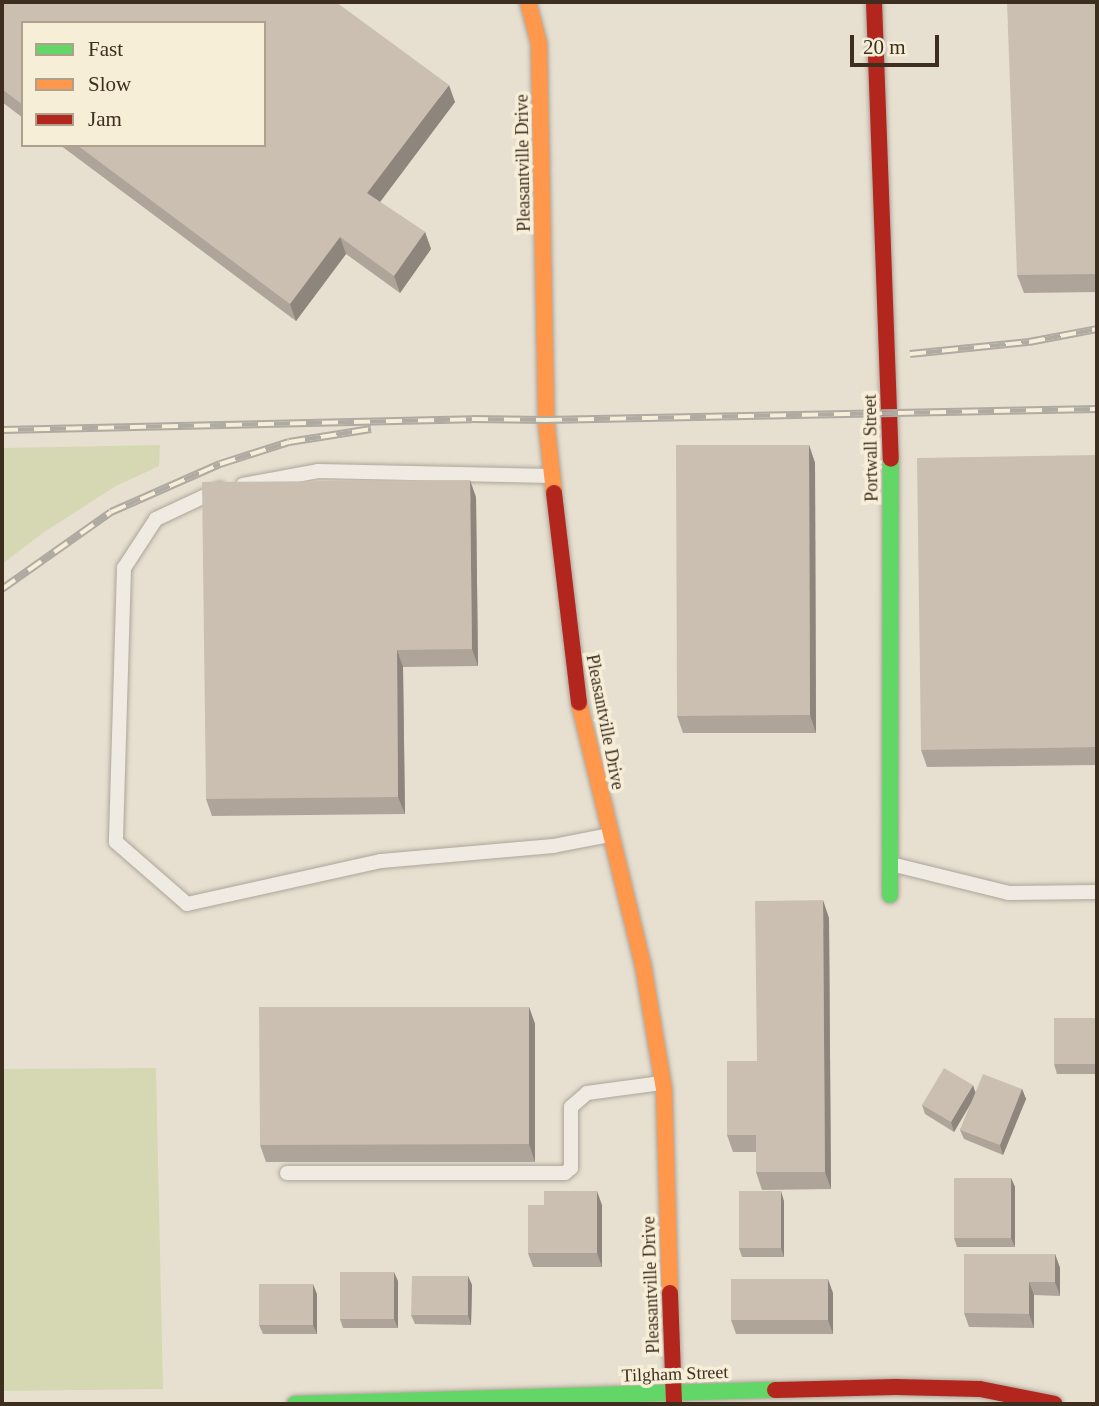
<!DOCTYPE html>
<style>
body{margin:0}
#map{position:relative;width:1099px;height:1406px;overflow:hidden;background:#e7e0d1;font-family:"Times New Roman",serif}
div>[style]{position:absolute}
[style*='--x']{left:calc(var(--x)*1px);top:calc(var(--y)*1px);width:calc(var(--w)*1px);rotate:calc(var(--a)*1deg)}
.green>*{inset:0;background:#d6d7b3}
.roads{filter:drop-shadow(0 0 2px #ada599) drop-shadow(0 0 2px #ada599)}
.lane>*{height:14px;margin:-7px;padding:0 7px;transform-origin:7px;border-radius:7px;background:#efebe3}
.fast>*{height:16px;margin:-8px;padding:0 8px;transform-origin:8px;border-radius:8px;background:#63d668}
.slow>*{height:16px;margin:-8px;padding:0 8px;transform-origin:8px;border-radius:8px;background:#ff974d}
.jam>*{height:16px;margin:-8px;padding:0 8px;transform-origin:8px;border-radius:8px;background:#b3261e}
.rail>*{height:8px;margin-top:-4px;transform-origin:0;background:repeating-linear-gradient(90deg,#f7eed8 0 16px,#afaaa2 0 32px);box-sizing:border-box;border-block:2px solid #afaaa2}
.wall>*{inset:0;background:#afa499}
.shaded-wall>*{inset:0;background:#8e867d}
.building>*{inset:0;background:#cbbfb2}
span{translate:-50% -50%;white-space:nowrap;text-align:center;line-height:1.15;-webkit-text-stroke:7px #f7eed8;paint-order:stroke}
.street-label{font-size:18px;color:#3d2e20}
.frame{position:absolute;inset:0;border:4px solid #3d2e20;pointer-events:none}
.legend{position:absolute;left:21px;top:21px;width:245px;height:126px;box-sizing:border-box;background:#f7eed8;border:2px solid #ada18e;margin:0;padding:9px 12px;list-style:none;font-size:21px;color:#3d2e20}
.legend li{display:flex;align-items:center;gap:14px;height:35px}
.legend b{width:35px;border:2px solid #ada18e}
.scale{position:absolute;left:850px;top:35px;width:89px;height:32px;box-sizing:border-box;border:4px solid #3d2e20;border-top:0;padding-left:9px;font-size:21px;line-height:24px;white-space:nowrap;color:#3d2e20;-webkit-text-stroke:5px #f7eed8;paint-order:stroke}
</style>
<div id="map">
<div class="green">
<div style="clip-path:polygon(160px 445px,159px 466px,116px 486px,44px 532px,2px 564px,2px 448px)"></div>
<div style="clip-path:polygon(156px 1068px,163px 1389px,2px 1391px,2px 1069px)"></div>
</div>
<div class="roads">
<div class="lane">
<div style="--x:243;--y:485;--w:76;--a:-10.6"></div>
<div style="--x:318;--y:471;--w:233;--a:1.2"></div>
<div style="--x:220;--y:489;--w:71;--a:154.9"></div>
<div style="--x:156;--y:519;--w:59;--a:123.1"></div>
<div style="--x:124;--y:568;--w:274;--a:91.7"></div>
<div style="--x:116;--y:842;--w:94;--a:41.1"></div>
<div style="--x:187;--y:904;--w:199;--a:-12.5"></div>
<div style="--x:381;--y:861;--w:173;--a:-5"></div>
<div style="--x:553;--y:846;--w:57;--a:-11.1"></div>
<div style="--x:891;--y:864;--w:122;--a:13.8"></div>
<div style="--x:1009;--y:893;--w:88;--a:-0.7"></div>
<div style="--x:287;--y:1173;--w:278;--a:0"></div>
<div style="--x:565;--y:1173;--w:8;--a:-40"></div>
<div style="--x:571;--y:1168;--w:61;--a:-90"></div>
<div style="--x:571;--y:1107;--w:21;--a:-41"></div>
<div style="--x:587;--y:1093;--w:75;--a:-7.7"></div>
</div>
<div class="fast">
<div style="--x:890;--y:895;--w:436;--a:-89.9"></div>
<div style="--x:295;--y:1404;--w:480;--a:-1.7"></div>
</div>
<div class="slow">
<div style="--x:528;--y:2;--w:43;--a:75.3"></div>
<div style="--x:539;--y:44;--w:376;--a:88.9"></div>
<div style="--x:546;--y:420;--w:73;--a:83.7"></div>
<div style="--x:579;--y:703;--w:270;--a:76.3"></div>
<div style="--x:643;--y:965;--w:126;--a:80.4"></div>
<div style="--x:664;--y:1089;--w:204;--a:88.3"></div>
</div>
<div class="jam">
<div style="--x:874;--y:2;--w:457;--a:87.9"></div>
<div style="--x:554;--y:493;--w:211;--a:83.2"></div>
<div style="--x:670;--y:1293;--w:111;--a:87.9"></div>
<div style="--x:775;--y:1390;--w:120;--a:-1.4"></div>
<div style="--x:895;--y:1387;--w:85;--a:1.3"></div>
<div style="--x:980;--y:1389;--w:76;--a:11.3"></div>
</div>
</div>
<div class="rail">
<div style="--x:910;--y:354;--w:120;--a:-5.8"></div>
<div style="--x:1029;--y:342;--w:69;--a:-10.8"></div>
<div style="--x:2;--y:430;--w:470;--a:-1.3"></div>
<div style="--x:472;--y:419;--w:74;--a:0.8"></div>
<div style="--x:546;--y:420;--w:551;--a:-1.14"></div>
<div style="--x:2;--y:589;--w:133;--a:-35.2"></div>
<div style="--x:111;--y:512;--w:119;--a:-23.8"></div>
<div style="--x:220;--y:464;--w:72;--a:-17.7"></div>
<div style="--x:289;--y:442;--w:83;--a:-9"></div>
</div>
<div class="wall">
<div style="clip-path:polygon(2px 2px,455px 102px,380px 202px,425px 232px,431px 249px,400px 293px,346px 254px,296px 321px,60px 145px,264px 145px,23px 23px,23px 118px,2px 102px)"></div>
<div style="clip-path:polygon(1097px 2px,1097px 292px,1024px 293px,1017px 275px)"></div>
<div style="clip-path:polygon(809px 445px,815px 463px,816px 733px,683px 733px,677px 716px)"></div>
<div style="clip-path:polygon(1097px 455px,1097px 765px,927px 767px,921px 750px)"></div>
<div style="clip-path:polygon(476px 497px,478px 666px,403px 667px,405px 814px,212px 816px,206px 799px)"></div>
<div style="clip-path:polygon(829px 918px,831px 1189px,762px 1190px,756px 1172px,756px 1152px,733px 1152px,727px 1135px,757px 1061px)"></div>
<div style="clip-path:polygon(529px 1007px,535px 1024px,535px 1162px,266px 1162px,260px 1145px)"></div>
<div style="clip-path:polygon(1097px 1018px,1097px 1074px,1057px 1074px,1054px 1064px)"></div>
<div style="clip-path:polygon(1022px 1089px,1026px 1099px,1003px 1155px,964px 1139px,960px 1130px,972px 1102px,954px 1132px,925px 1114px,922px 1105px,976px 1092px)"></div>
<div style="clip-path:polygon(1011px 1178px,1015px 1187px,1015px 1247px,957px 1247px,954px 1238px)"></div>
<div style="clip-path:polygon(784px 1201px,784px 1257px,742px 1257px,739px 1248px)"></div>
<div style="clip-path:polygon(544px 1205px,602px 1205px,602px 1267px,533px 1267px,528px 1253px)"></div>
<div style="clip-path:polygon(1055px 1254px,1060px 1268px,1060px 1296px,1034px 1295px,1034px 1328px,969px 1327px,964px 1313px)"></div>
<div style="clip-path:polygon(468px 1276px,472px 1285px,471px 1325px,415px 1324px,411px 1315px)"></div>
<div style="clip-path:polygon(398px 1281px,398px 1328px,343px 1328px,340px 1319px)"></div>
<div style="clip-path:polygon(833px 1293px,833px 1334px,736px 1334px,731px 1320px)"></div>
<div style="clip-path:polygon(317px 1294px,317px 1334px,263px 1334px,259px 1325px)"></div>
</div>
<div class="shaded-wall">
<div style="clip-path:polygon(449px 85px,455px 102px,374px 210px,367px 193px)"></div>
<div style="clip-path:polygon(425px 232px,431px 249px,400px 293px,394px 276px)"></div>
<div style="clip-path:polygon(340px 237px,346px 254px,296px 321px,290px 304px)"></div>
<div style="clip-path:polygon(809px 445px,815px 463px,816px 733px,810px 715px)"></div>
<div style="clip-path:polygon(470px 480px,476px 497px,478px 666px,472px 649px)"></div>
<div style="clip-path:polygon(397px 650px,403px 667px,405px 814px,398px 797px)"></div>
<div style="clip-path:polygon(823px 900px,829px 918px,831px 1189px,825px 1172px)"></div>
<div style="clip-path:polygon(529px 1007px,535px 1024px,535px 1162px,529px 1144px)"></div>
<div style="clip-path:polygon(973px 1085px,976px 1094px,954px 1132px,951px 1122px)"></div>
<div style="clip-path:polygon(1022px 1089px,1026px 1099px,1003px 1155px,1000px 1145px)"></div>
<div style="clip-path:polygon(1011px 1178px,1015px 1187px,1015px 1247px,1011px 1238px)"></div>
<div style="clip-path:polygon(597px 1191px,602px 1205px,602px 1267px,597px 1253px)"></div>
<div style="clip-path:polygon(781px 1191px,784px 1201px,784px 1257px,781px 1248px)"></div>
<div style="clip-path:polygon(1055px 1254px,1060px 1268px,1060px 1296px,1055px 1282px)"></div>
<div style="clip-path:polygon(394px 1272px,398px 1281px,398px 1328px,394px 1319px)"></div>
<div style="clip-path:polygon(468px 1276px,472px 1285px,471px 1325px,468px 1315px)"></div>
<div style="clip-path:polygon(828px 1279px,833px 1293px,833px 1334px,828px 1320px)"></div>
<div style="clip-path:polygon(1029px 1282px,1034px 1295px,1034px 1328px,1029px 1314px)"></div>
<div style="clip-path:polygon(313px 1284px,317px 1294px,317px 1334px,313px 1325px)"></div>
</div>
<div class="building">
<div style="clip-path:polygon(2px 2px,336px 2px,449px 85px,367px 193px,425px 232px,394px 276px,340px 237px,290px 304px,77px 145px,264px 145px,264px 23px,23px 23px,23px 105px,2px 89px)"></div>
<div style="clip-path:polygon(1007px 2px,1097px 2px,1097px 274px,1017px 275px)"></div>
<div style="clip-path:polygon(676px 445px,809px 445px,810px 715px,677px 716px)"></div>
<div style="clip-path:polygon(1097px 455px,1097px 747px,921px 750px,917px 458px)"></div>
<div style="clip-path:polygon(470px 480px,472px 649px,397px 650px,398px 797px,206px 799px,202px 482px)"></div>
<div style="clip-path:polygon(823px 900px,825px 1172px,756px 1172px,756px 1135px,727px 1135px,727px 1061px,757px 1061px,755px 901px)"></div>
<div style="clip-path:polygon(259px 1007px,529px 1007px,529px 1144px,260px 1145px)"></div>
<div style="clip-path:polygon(1054px 1018px,1097px 1018px,1097px 1064px,1054px 1064px)"></div>
<div style="clip-path:polygon(944px 1068px,973px 1085px,951px 1122px,922px 1105px)"></div>
<div style="clip-path:polygon(983px 1074px,1022px 1089px,1000px 1145px,960px 1130px)"></div>
<div style="clip-path:polygon(954px 1178px,1011px 1178px,1011px 1238px,954px 1238px)"></div>
<div style="clip-path:polygon(544px 1191px,597px 1191px,597px 1253px,528px 1253px,528px 1205px,544px 1205px)"></div>
<div style="clip-path:polygon(739px 1191px,781px 1191px,781px 1248px,739px 1248px)"></div>
<div style="clip-path:polygon(964px 1254px,1055px 1254px,1055px 1282px,1029px 1282px,1029px 1314px,964px 1313px)"></div>
<div style="clip-path:polygon(340px 1272px,394px 1272px,394px 1319px,340px 1319px)"></div>
<div style="clip-path:polygon(412px 1276px,468px 1276px,468px 1315px,411px 1315px)"></div>
<div style="clip-path:polygon(731px 1279px,828px 1279px,828px 1320px,731px 1320px)"></div>
<div style="clip-path:polygon(259px 1284px,313px 1284px,313px 1325px,259px 1325px)"></div>
</div>
<div class="street-label">
<span style="left:523px;top:163px;rotate:-91deg">Pleasantville Drive</span>
<span style="left:871px;top:448px;rotate:-91deg">Portwall Street</span>
<span style="left:605px;top:722px;rotate:79deg">Pleasantville Drive</span>
<span style="left:651px;top:1285px;rotate:-92deg">Pleasantville Drive</span>
<span style="left:675px;top:1374px;rotate:-2deg">Tilgham Street</span>
</div>
<div class="frame"></div>
<ul class="legend">
<li><b style="height:9px;background:#63d668"></b>Fast</li>
<li><b style="height:9px;background:#ff974d"></b>Slow</li>
<li><b style="height:9px;background:#b3261e"></b>Jam</li>
</ul>
<div class="scale">20 m</div>
</div>
